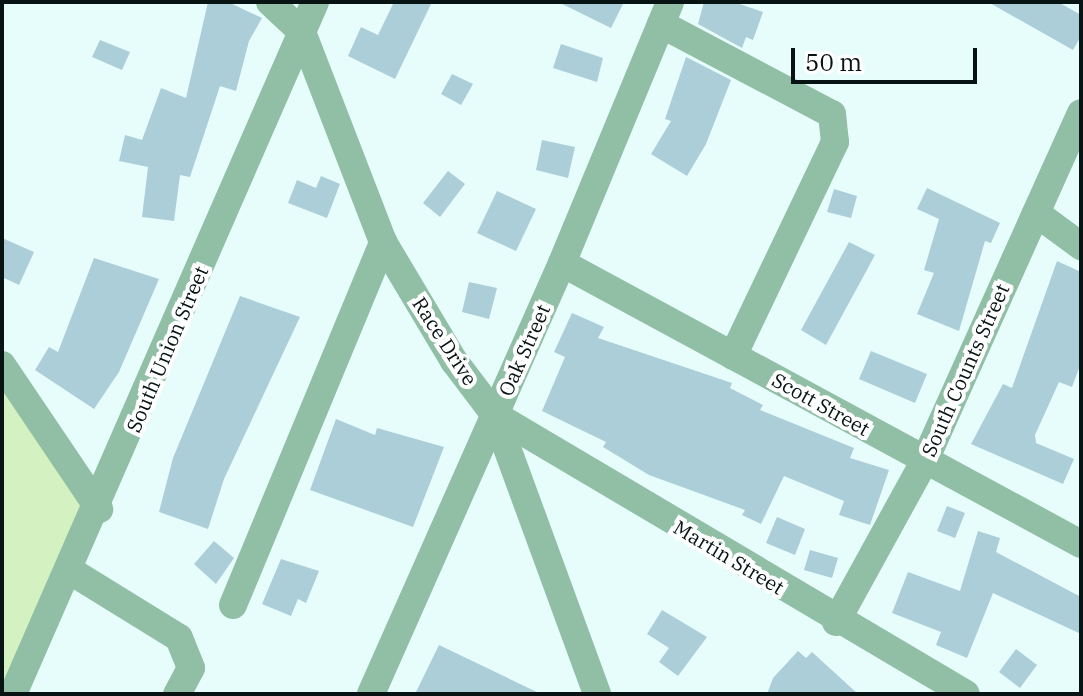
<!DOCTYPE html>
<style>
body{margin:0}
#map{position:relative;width:1083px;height:696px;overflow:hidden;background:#e7fdfb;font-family:"IBM Plex Serif",serif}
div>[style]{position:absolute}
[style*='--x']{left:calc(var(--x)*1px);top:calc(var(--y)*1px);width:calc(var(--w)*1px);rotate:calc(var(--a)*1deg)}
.green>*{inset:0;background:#d4f1c1}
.building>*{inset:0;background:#acced8}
.minor>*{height:28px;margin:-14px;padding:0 14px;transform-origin:14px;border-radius:14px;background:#91bfa6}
span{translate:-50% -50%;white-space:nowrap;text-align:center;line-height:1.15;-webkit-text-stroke:8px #fff;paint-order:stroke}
.street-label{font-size:20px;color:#071413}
.frame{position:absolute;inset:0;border:4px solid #071413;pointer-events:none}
.scale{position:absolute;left:791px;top:48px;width:186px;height:36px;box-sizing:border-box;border:4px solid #071413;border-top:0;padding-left:10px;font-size:24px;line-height:28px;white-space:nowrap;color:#071413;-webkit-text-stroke:6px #fff;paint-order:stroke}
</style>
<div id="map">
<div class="green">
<div style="clip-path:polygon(2px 365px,99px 509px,2px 694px)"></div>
</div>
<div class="building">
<div style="clip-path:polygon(208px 2px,228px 2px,262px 18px,249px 41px,236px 91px,220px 86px,190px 177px,180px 175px,174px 221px,142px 217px,148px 167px,119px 161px,125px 135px,142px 140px,161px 88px,186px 98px)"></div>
<div style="clip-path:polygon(394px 2px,432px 2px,395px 79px,348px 56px,361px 27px,378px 35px)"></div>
<div style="clip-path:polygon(558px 2px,624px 2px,611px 28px)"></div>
<div style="clip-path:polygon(704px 2px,734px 2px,763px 12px,753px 40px,746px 37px,742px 48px,698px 24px)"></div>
<div style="clip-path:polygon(988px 2px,1058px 2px,1081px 15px,1081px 36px,1073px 50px)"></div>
<div style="clip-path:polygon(100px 40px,130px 52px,122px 70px,92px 57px)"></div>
<div style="clip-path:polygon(561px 44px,603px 58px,597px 82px,553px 68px)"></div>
<div style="clip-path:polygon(686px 57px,731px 80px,706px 144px,687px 176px,651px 154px,671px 121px,665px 119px)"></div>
<div style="clip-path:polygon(452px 74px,473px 84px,461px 105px,441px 94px)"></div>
<div style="clip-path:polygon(542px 140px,575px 147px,568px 178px,536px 170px)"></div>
<div style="clip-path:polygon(448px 171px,465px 184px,440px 217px,423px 203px)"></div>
<div style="clip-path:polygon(321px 176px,340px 184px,327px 218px,288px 203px,297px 180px,316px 188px)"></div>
<div style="clip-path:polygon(927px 188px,1000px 223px,991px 243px,985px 241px,959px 331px,917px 314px,934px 273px,924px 270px,939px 219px,917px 209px)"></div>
<div style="clip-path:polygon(834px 189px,857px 196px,851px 218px,827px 212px)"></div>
<div style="clip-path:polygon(497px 191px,536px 209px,516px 251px,477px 233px)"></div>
<div style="clip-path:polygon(2px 238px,34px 252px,19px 285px,2px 277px)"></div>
<div style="clip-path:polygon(849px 242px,875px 255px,826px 345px,801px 330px)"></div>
<div style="clip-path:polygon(94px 258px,159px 279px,119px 372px,94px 409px,35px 370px,49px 347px,58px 352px)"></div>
<div style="clip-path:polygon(1057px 261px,1081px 272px,1081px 363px,1072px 387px,1059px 382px,1035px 435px,1036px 443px,1074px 459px,1063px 484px,971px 444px,1003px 384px,1012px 388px)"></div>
<div style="clip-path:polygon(469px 282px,497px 288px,489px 319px,462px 312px)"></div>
<div style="clip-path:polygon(240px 296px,300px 317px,224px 479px,208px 529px,159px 512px,173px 458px)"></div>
<div style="clip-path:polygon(572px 313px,604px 327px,598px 338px,732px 383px,730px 388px,763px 405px,760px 410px,854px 448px,850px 458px,889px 470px,870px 525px,839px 515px,844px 501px,784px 476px,761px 524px,742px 515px,745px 510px,649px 475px,603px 447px,606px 442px,542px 411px,565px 357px,554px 352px)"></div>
<div style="clip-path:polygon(871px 351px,927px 374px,915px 403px,859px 379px)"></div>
<div style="clip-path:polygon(336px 419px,375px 435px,377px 428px,444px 447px,413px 527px,310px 490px)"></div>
<div style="clip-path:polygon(947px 506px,965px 513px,955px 538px,937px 531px)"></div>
<div style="clip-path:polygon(777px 517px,805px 529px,795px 555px,766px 543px)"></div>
<div style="clip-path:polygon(978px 531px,1000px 538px,996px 552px,1081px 597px,1081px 634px,993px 593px,967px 658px,936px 645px,941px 632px,892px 613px,908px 572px,960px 591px)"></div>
<div style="clip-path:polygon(214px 541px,234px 558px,216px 584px,194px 564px)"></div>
<div style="clip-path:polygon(810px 550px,838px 558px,832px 578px,804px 570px)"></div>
<div style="clip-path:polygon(281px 559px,319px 571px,306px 603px,298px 599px,291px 616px,262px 604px)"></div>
<div style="clip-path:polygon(662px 610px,707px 637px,678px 676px,659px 662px,669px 648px,647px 634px)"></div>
<div style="clip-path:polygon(439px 645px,541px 694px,415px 694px)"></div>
<div style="clip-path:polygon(1016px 649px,1037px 665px,1020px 688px,999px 672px)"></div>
<div style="clip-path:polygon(798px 651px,806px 658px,812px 652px,858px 694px,767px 694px,773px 678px)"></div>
</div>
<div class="minor">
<div style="--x:270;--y:2;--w:44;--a:43.2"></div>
<div style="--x:302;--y:32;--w:225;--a:68.9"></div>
<div style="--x:383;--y:242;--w:139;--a:59.2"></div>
<div style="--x:454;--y:361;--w:68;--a:52.8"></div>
<div style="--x:495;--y:415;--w:297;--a:69.9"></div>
<div style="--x:661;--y:24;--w:193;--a:27.8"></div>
<div style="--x:832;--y:114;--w:28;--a:84"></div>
<div style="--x:835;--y:142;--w:237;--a:115.5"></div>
<div style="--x:1036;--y:213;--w:56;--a:36.3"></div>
<div style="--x:562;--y:263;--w:590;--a:28.43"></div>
<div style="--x:2;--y:365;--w:174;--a:56"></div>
<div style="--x:495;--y:415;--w:547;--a:30.64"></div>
<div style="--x:69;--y:570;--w:129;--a:31.7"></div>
<div style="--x:179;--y:638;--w:32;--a:68"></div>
<div style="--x:191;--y:668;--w:30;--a:118"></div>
<div style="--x:233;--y:605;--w:393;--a:-67.5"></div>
<div style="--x:836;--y:622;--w:185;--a:-61.2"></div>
<div style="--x:925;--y:460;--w:380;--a:-65.8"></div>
<div style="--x:13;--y:694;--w:755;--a:-66.42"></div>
<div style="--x:371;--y:694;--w:471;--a:-66.1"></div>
<div style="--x:562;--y:263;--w:282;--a:-67.5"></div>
</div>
<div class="street-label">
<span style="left:445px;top:341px;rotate:57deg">Race Drive</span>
<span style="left:167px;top:349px;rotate:-67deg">South Union Street</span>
<span style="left:524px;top:350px;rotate:-66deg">Oak Street</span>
<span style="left:965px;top:370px;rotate:-66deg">South Counts Street</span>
<span style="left:821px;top:404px;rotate:29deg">Scott Street</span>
<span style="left:729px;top:557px;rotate:31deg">Martin Street</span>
</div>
<div class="frame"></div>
<div class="scale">50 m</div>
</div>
